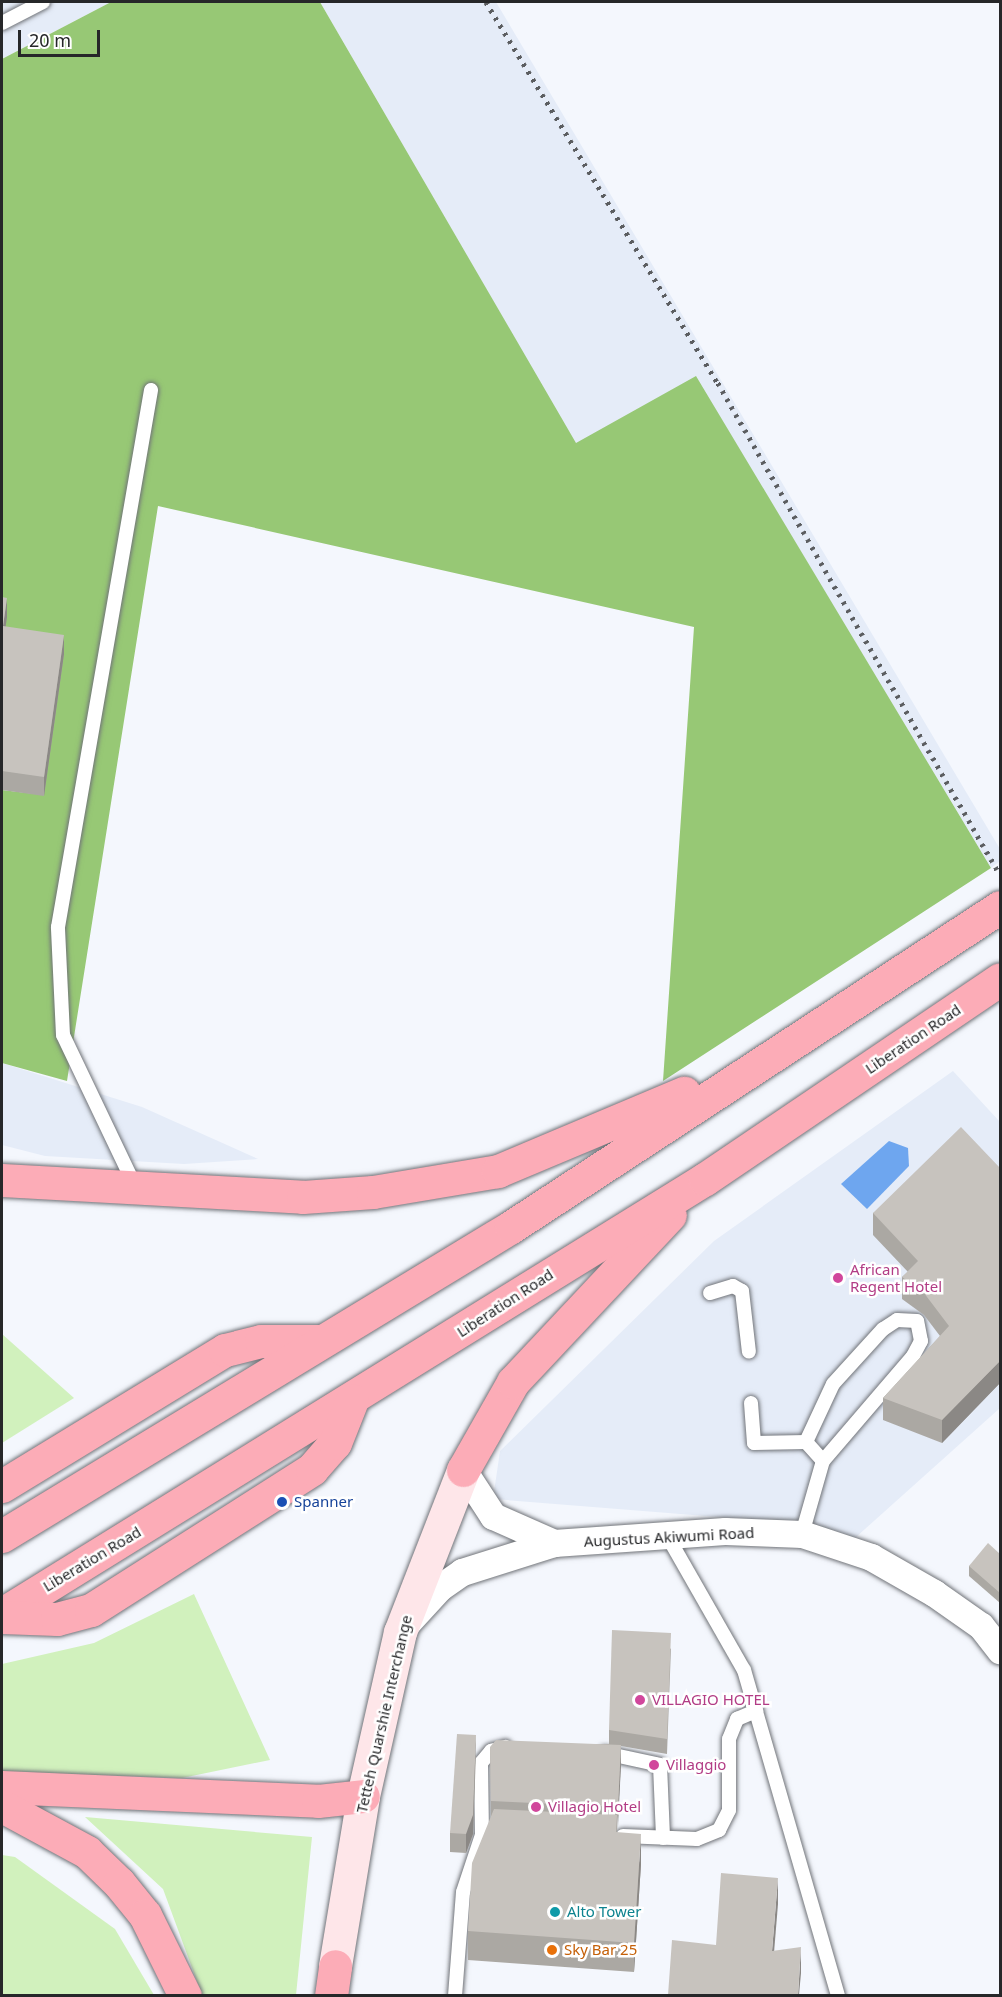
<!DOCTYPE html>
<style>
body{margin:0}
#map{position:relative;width:1002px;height:1997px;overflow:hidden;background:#f4f7fd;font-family:"Noto Sans",sans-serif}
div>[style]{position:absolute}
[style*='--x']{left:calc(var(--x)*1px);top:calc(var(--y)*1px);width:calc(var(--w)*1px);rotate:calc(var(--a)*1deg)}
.built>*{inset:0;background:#e5ecf8}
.green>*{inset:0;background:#d1f1bd}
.forest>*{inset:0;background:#97c875}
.water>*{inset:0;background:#6ea6ef}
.roads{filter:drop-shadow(0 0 2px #717479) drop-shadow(0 0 2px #717479)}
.lane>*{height:14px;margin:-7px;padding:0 7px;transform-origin:7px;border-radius:7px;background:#fff}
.street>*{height:27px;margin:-13.5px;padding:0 13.5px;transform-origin:13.5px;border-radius:13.5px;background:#fff}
.secondary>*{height:33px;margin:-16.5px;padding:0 16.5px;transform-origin:16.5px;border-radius:16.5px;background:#fee6e9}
.highway>*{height:33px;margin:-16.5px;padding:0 16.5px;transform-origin:16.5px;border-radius:16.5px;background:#fcacb7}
.rail>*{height:4.5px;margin-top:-2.25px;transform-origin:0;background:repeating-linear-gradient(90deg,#5b5d60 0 3px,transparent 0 9px)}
.wall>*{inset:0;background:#aba8a3}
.shaded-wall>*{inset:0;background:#8b8885}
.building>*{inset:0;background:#c7c3be}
.dots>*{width:16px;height:16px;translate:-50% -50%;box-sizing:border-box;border:3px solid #fff;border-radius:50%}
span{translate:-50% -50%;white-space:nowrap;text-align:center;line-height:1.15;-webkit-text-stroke:5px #fff;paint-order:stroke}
.street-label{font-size:15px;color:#262729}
.hotel-label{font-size:15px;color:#b23c85}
.left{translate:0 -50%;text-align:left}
.transit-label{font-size:15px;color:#164399}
.culture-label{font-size:15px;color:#0d838f}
.food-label{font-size:15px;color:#c56008}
.frame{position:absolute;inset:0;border:3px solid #262729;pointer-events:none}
.scale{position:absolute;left:18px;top:30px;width:82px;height:27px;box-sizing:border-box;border:3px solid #262729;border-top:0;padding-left:8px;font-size:18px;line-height:21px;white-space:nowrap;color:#262729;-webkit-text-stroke:4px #fff;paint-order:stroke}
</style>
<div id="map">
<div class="built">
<div style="clip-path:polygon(2px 2px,111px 2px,2px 59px)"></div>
<div style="clip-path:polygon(320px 2px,496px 2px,1000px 849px,1000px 861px,991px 868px,696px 377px,576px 444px)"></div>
<div style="clip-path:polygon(2px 1063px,142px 1107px,258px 1159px,184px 1164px,45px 1156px,2px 1145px)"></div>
<div style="clip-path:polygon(953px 1071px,1000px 1122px,1000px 1408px,855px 1538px,756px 1520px,493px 1499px,500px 1451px,714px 1241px)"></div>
</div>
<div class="green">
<div style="clip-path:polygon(2px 1334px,74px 1398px,2px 1443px)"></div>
<div style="clip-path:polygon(194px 1594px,270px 1760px,182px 1778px,2px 1772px,2px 1664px,94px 1643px)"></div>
<div style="clip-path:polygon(85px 1817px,312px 1837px,296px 1995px,202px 1995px,163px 1889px)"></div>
<div style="clip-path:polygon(2px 1855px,15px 1857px,115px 1929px,154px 1995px,2px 1995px)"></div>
</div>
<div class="forest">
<div style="clip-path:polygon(111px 2px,320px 2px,576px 443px,696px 376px,991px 868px,663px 1081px,694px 627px,158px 506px,67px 1081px,2px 1063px,2px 790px,44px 795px,3px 645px,2px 59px)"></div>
</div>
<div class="water">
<div style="clip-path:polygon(889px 1141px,908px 1148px,909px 1166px,867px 1209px,841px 1184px)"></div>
</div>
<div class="roads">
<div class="lane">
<div style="--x:2;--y:23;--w:46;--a:-27.1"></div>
<div style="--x:135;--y:1186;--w:167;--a:-115.5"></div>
<div style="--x:63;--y:1035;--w:108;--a:-92.7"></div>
<div style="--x:58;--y:927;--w:545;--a:-80.17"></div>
<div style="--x:710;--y:1293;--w:24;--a:-17"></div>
<div style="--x:733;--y:1286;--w:10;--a:29"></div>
<div style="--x:742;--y:1291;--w:61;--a:83.5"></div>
<div style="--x:751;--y:1403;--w:40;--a:85.7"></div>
<div style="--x:754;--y:1443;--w:52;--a:-1.1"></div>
<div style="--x:806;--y:1442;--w:25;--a:48"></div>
<div style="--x:802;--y:1534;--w:76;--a:-74"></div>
<div style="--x:823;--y:1461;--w:138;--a:-49.4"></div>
<div style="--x:913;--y:1356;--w:17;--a:-62"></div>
<div style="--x:921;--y:1341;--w:20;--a:-101"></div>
<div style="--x:917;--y:1321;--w:20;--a:-177"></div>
<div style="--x:897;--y:1320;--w:17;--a:147"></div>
<div style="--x:883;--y:1329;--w:74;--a:132.3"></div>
<div style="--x:833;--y:1384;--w:64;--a:115"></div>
<div style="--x:668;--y:1537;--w:153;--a:60.3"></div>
<div style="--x:744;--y:1670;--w:339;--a:73.9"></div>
<div style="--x:605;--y:1753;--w:56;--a:12.3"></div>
<div style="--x:660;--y:1765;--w:73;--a:87.6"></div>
<div style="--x:623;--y:1836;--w:74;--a:2.3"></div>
<div style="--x:697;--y:1839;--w:24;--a:-22"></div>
<div style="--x:719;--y:1830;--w:22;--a:-63"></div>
<div style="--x:729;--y:1810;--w:71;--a:-90"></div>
<div style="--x:729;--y:1739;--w:22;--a:-68"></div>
<div style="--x:737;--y:1719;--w:21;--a:-23"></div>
<div style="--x:455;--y:1996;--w:104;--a:-85.6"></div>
<div style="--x:463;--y:1892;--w:60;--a:-71.6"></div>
<div style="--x:482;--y:1835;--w:72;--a:-90.8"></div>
<div style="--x:481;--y:1763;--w:16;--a:-50"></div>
<div style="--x:491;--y:1751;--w:15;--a:-16"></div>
</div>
<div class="street">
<div style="--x:463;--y:1470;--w:55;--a:56.9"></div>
<div style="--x:493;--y:1516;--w:67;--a:23.9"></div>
<div style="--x:408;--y:1622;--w:46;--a:-47.6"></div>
<div style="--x:439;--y:1588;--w:28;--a:-35"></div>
<div style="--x:462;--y:1572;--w:96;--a:-17.5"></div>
<div style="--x:554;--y:1543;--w:171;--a:-4"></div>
<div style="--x:725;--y:1531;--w:77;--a:2.2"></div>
<div style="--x:802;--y:1534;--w:73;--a:18.4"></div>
<div style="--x:871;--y:1557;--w:73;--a:29.7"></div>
<div style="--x:934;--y:1593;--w:57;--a:35.1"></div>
<div style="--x:981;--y:1626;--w:31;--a:52"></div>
</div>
<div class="secondary">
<div style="--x:335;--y:1966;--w:172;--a:-80.6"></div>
<div style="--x:363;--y:1796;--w:168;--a:-77.3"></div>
<div style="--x:400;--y:1632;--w:174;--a:-68.7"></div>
</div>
<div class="highway">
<div style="--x:2;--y:1180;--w:301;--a:3.2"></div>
<div style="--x:303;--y:1197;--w:70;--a:-4.1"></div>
<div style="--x:373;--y:1192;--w:127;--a:-9.5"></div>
<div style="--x:498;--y:1171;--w:202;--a:-22.8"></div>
<div style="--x:463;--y:1470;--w:101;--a:-60.4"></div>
<div style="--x:513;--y:1382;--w:229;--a:-46.8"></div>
<div style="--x:2;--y:1486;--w:261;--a:-31.4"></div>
<div style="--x:225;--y:1350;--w:37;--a:-14"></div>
<div style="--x:261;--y:1341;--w:58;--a:0"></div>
<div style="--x:2;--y:1536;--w:595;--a:-31.26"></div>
<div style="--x:511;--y:1227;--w:584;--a:-33.2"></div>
<div style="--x:2;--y:1614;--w:827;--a:-31.75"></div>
<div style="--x:705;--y:1179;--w:356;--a:-34.1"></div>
<div style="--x:2;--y:1617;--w:55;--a:2.1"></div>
<div style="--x:57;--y:1619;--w:35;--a:-15"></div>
<div style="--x:91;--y:1610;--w:262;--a:-32.5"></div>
<div style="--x:312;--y:1469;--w:35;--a:-49"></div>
<div style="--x:335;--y:1443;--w:46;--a:-68.4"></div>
<div style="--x:2;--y:1787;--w:316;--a:2.5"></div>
<div style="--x:318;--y:1801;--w:45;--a:-6.3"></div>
<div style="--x:2;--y:1806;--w:97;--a:28.4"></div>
<div style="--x:87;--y:1852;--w:45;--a:44.1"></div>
<div style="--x:119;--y:1883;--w:41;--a:50.9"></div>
<div style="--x:145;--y:1915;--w:90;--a:63.7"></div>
<div style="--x:331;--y:1996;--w:30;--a:-82"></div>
</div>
</div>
<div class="rail">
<div style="--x:486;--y:2;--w:446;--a:58.7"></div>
<div style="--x:718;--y:383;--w:567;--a:60.18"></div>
</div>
<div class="wall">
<div style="clip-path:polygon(2px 597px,7px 617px,5px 627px,64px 654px,44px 796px,2px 790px)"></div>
<div style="clip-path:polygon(1000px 1168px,1000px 1383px,942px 1443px,883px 1420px,883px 1398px,940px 1336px,924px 1315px,902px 1299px,902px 1277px,908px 1272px,873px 1235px,873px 1213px)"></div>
<div style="clip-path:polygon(1000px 1554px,1000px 1603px,969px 1576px,969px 1566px)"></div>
<div style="clip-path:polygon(671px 1648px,667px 1754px,621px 1746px,621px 1764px,617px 1832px,641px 1864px,634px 1972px,468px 1960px,468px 1931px,491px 1817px,490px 1747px,609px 1744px,609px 1730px)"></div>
<div style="clip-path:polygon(476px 1754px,473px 1834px,466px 1853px,450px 1852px,450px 1833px)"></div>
</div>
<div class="shaded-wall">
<div style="clip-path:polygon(7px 598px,7px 617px,3px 645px,3px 626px)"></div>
<div style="clip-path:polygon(64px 635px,64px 654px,44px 796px,44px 777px)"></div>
<div style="clip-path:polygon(1000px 1361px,1000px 1383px,942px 1443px,942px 1420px)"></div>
<div style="clip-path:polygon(476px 1735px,473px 1834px,466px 1853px,466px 1834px)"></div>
<div style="clip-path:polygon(621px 1745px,621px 1764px,618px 1826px,618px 1807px)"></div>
<div style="clip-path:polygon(641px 1834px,641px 1864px,634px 1972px,634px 1943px)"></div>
<div style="clip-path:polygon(778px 1878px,778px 1904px,772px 1977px,772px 1951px)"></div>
<div style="clip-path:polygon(801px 1947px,801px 1973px,799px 1995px,798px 1995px)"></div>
</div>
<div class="building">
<div style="clip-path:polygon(2px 597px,7px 598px,3px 626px,64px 635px,44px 777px,2px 771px)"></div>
<div style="clip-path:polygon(961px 1127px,1000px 1168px,1000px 1361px,942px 1420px,883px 1398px,949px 1326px,924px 1293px,902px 1277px,918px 1261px,873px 1213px)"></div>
<div style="clip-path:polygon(988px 1543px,1000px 1554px,1000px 1593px,969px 1566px)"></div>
<div style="clip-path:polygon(612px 1630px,671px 1633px,667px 1739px,609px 1730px)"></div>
<div style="clip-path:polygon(457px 1734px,476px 1735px,473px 1815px,466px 1834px,450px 1833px)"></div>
<div style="clip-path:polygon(496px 1740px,621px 1745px,618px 1807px,491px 1801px,490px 1747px)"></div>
<div style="clip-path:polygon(494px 1809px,617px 1815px,616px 1832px,641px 1834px,634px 1943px,468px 1931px,472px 1863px)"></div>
<div style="clip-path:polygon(721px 1873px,778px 1878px,772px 1951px,801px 1947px,798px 1995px,668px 1995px,672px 1940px,716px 1945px)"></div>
</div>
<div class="dots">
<div style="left:838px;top:1278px;background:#d1479c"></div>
<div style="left:282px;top:1502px;background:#1a4fb4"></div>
<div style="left:640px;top:1700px;background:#d1479c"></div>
<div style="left:654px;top:1765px;background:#d1479c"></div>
<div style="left:536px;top:1807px;background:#d1479c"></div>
<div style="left:555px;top:1912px;background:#0f9aa8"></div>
<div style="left:552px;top:1950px;background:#e8710a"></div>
</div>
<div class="street-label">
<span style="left:913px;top:1039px;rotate:-34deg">Liberation Road</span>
<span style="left:505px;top:1303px;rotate:-33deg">Liberation Road</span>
<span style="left:669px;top:1537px;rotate:-3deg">Augustus Akiwumi Road</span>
<span style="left:92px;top:1559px;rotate:-31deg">Liberation Road</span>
<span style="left:384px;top:1714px;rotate:-77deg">Tetteh Quarshie Interchange</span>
</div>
<div class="hotel-label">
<span class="left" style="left:850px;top:1278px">African<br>Regent Hotel</span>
<span class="left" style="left:652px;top:1700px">VILLAGIO HOTEL</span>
<span class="left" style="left:666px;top:1765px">Villaggio</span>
<span class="left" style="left:548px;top:1807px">Villagio Hotel</span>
</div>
<div class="transit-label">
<span class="left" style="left:294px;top:1502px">Spanner</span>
</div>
<div class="culture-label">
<span class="left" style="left:567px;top:1912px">Alto Tower</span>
</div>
<div class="food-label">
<span class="left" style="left:564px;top:1950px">Sky Bar 25</span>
</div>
<div class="frame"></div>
<div class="scale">20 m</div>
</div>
